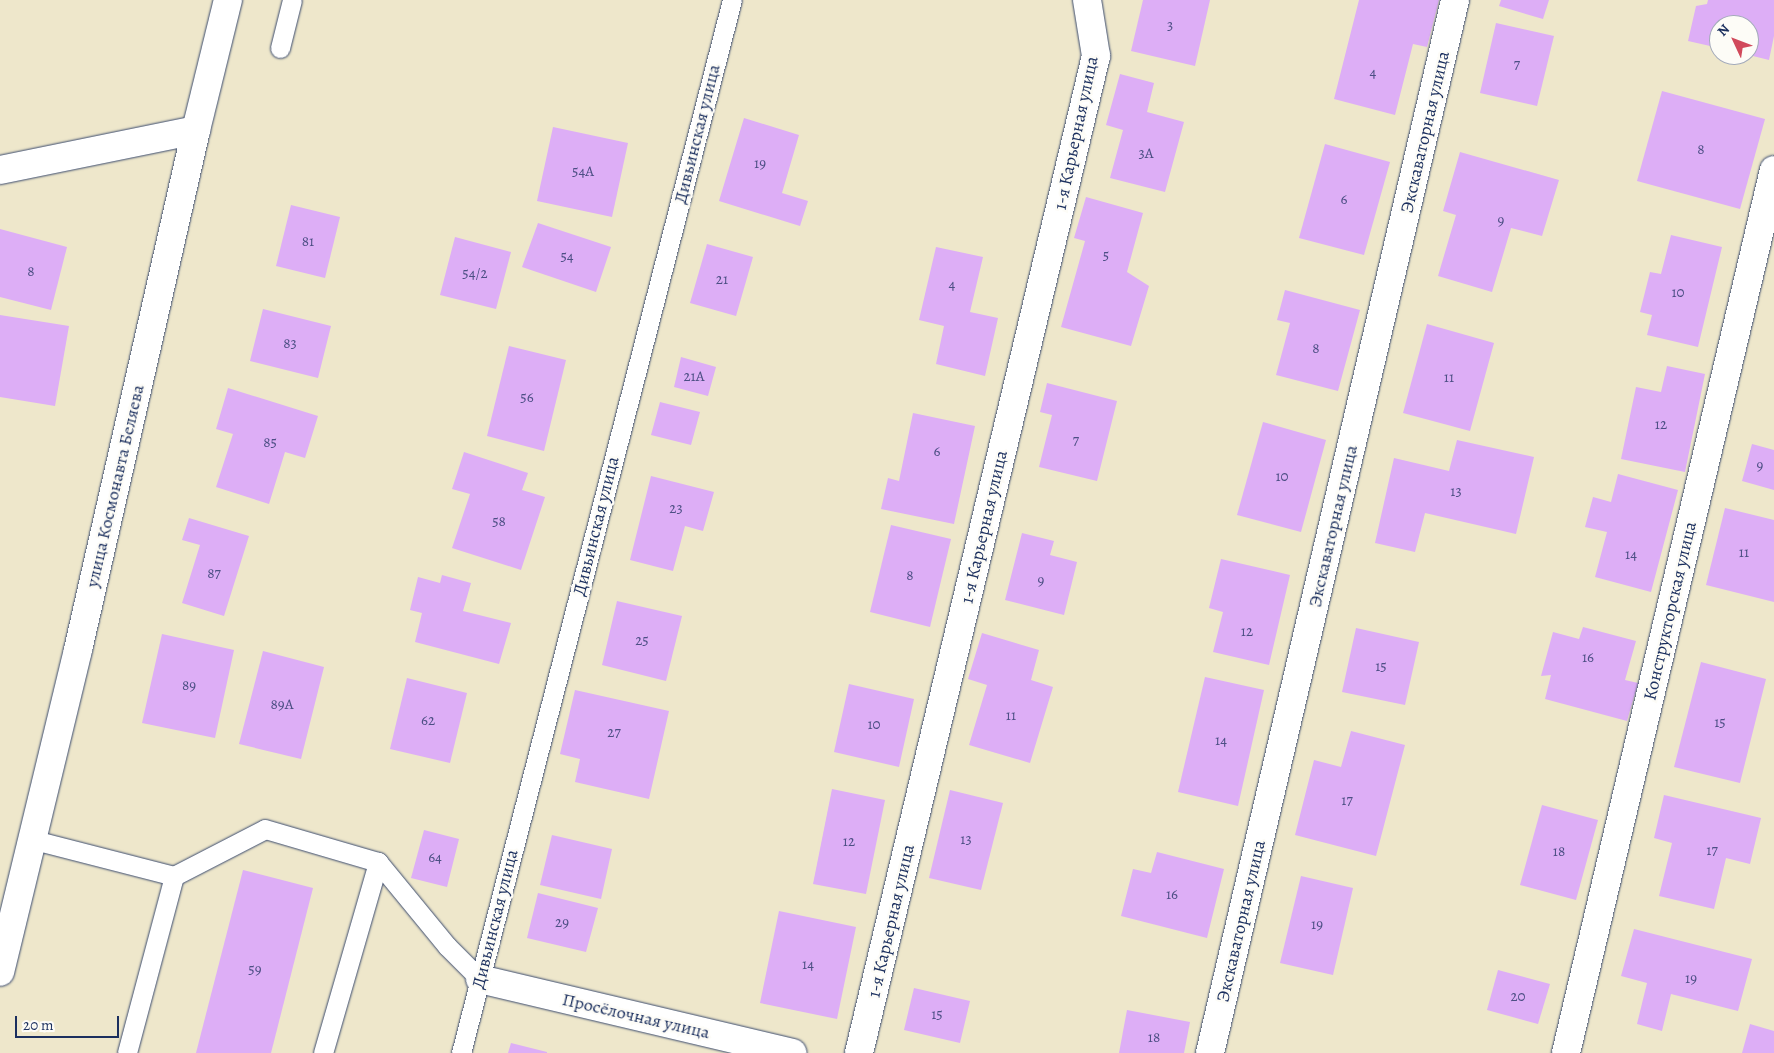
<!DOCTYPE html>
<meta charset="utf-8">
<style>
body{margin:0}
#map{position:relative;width:1774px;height:1053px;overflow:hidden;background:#eee7cb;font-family:Alegreya,serif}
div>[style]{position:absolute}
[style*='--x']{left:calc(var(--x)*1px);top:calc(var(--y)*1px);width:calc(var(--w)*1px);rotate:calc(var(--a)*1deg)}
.building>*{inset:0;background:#ddaef6}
.roads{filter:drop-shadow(0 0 1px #3b4b6e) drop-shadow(0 0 1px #3b4b6e)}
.service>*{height:19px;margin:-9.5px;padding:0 9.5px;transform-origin:9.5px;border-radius:9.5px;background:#fff}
.minor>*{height:28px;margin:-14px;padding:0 14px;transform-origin:14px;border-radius:14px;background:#fff}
.tertiary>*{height:28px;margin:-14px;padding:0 14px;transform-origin:14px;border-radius:14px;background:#fff}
span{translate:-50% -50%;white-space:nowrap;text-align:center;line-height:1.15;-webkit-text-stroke:4.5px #fdfcf7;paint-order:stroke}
.number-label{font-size:15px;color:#4c4f84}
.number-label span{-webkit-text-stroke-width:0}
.street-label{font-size:18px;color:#1b2f5e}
.north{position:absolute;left:1709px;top:15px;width:50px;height:50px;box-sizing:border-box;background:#fdfcf7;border:1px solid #a3aaba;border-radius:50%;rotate:313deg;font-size:14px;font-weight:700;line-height:20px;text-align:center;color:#1b2f5e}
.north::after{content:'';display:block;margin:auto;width:18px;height:22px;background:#d1495b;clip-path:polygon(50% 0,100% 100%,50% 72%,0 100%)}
.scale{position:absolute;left:15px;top:1016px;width:104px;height:22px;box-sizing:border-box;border:2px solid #1b2f5e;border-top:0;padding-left:6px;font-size:15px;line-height:18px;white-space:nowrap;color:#1b2f5e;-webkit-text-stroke:4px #fdfcf7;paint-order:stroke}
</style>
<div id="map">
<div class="building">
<div style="clip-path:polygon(1143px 0,1210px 0,1195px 66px,1131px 51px)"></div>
<div style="clip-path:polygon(1359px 0,1439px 0,1427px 47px,1413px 44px,1395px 115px,1334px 99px)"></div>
<div style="clip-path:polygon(1501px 0,1549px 0,1543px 19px,1499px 6px)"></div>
<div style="clip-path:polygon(1708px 0,1774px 0,1774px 36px,1769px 60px,1749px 55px,1749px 25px,1719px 25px,1719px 48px,1688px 41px,1696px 6px,1707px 4px)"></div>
<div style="clip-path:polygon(1496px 23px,1554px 36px,1537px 106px,1480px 93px)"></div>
<div style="clip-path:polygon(1120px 74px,1154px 83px,1147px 112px,1184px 122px,1165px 192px,1110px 178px,1123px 130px,1106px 125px)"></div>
<div style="clip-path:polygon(1662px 91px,1765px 119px,1740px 209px,1637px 181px)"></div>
<div style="clip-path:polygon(744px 118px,799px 135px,782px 193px,808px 201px,800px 226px,719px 201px)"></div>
<div style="clip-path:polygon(553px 127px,628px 143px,612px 217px,537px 201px)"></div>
<div style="clip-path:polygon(1325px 144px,1390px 162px,1364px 255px,1299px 238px)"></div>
<div style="clip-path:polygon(1460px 152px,1559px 180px,1542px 236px,1511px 228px,1492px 292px,1438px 276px,1456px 215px,1443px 211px)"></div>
<div style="clip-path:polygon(1086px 197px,1143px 213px,1127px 272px,1149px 286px,1131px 346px,1061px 327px,1085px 241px,1074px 238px)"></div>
<div style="clip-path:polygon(291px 205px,340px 217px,325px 278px,276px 266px)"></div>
<div style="clip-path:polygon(538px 223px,611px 247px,596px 292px,522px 267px)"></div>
<div style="clip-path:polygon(0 229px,67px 247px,51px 310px,0 297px)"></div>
<div style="clip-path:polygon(1671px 235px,1722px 247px,1698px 347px,1647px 335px,1652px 315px,1640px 312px,1650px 272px,1661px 274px)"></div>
<div style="clip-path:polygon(455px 237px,511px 252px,496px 309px,440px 295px)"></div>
<div style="clip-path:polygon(707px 244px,753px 257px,736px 316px,690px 303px)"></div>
<div style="clip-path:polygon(936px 247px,983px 257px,970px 312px,998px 318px,985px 376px,936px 364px,944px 326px,919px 320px)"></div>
<div style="clip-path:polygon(1285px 290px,1360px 310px,1338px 391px,1276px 375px,1290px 323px,1277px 320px)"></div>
<div style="clip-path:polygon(263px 309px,331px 326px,318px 378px,250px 361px)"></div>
<div style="clip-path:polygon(0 315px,69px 326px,55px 406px,0 397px)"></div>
<div style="clip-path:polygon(1427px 324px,1494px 343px,1470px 431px,1403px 413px)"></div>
<div style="clip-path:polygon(509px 346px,566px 360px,544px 451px,487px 436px)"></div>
<div style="clip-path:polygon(681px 357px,716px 367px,708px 396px,674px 387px)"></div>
<div style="clip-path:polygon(1667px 366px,1705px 374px,1685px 472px,1621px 459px,1636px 387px,1661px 392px)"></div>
<div style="clip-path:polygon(1047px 383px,1117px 401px,1097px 481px,1039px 467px,1052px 415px,1040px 412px)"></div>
<div style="clip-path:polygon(228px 388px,318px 416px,305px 458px,285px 452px,269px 504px,216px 487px,233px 434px,216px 429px)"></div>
<div style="clip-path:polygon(660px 402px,700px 412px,691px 445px,651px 435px)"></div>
<div style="clip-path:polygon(913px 413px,975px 426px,954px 524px,881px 509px,888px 478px,899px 481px)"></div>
<div style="clip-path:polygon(1263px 422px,1326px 440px,1301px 532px,1237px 515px)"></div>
<div style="clip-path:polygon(1457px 440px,1534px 457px,1516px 534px,1425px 513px,1415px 552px,1375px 543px,1394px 458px,1449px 471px)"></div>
<div style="clip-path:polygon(1752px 444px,1774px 450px,1774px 490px,1742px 481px)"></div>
<div style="clip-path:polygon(464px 452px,528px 473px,522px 490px,545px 497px,521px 570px,452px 548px,470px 494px,452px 489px)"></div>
<div style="clip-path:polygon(1618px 474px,1678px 490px,1651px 592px,1595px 577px,1607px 532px,1585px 527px,1593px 497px,1611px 502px)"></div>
<div style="clip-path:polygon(651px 476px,714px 492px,703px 531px,685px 526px,673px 571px,630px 560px)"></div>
<div style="clip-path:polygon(1725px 508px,1774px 520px,1774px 602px,1706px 585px)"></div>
<div style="clip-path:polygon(189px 518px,249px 536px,224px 616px,182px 603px,200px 545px,182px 540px)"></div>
<div style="clip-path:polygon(891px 525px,951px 539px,930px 627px,870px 612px)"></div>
<div style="clip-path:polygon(1022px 533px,1054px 541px,1050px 555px,1077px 562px,1064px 615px,1005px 600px)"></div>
<div style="clip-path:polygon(1221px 559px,1290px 575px,1269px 665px,1213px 652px,1223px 612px,1209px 608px)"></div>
<div style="clip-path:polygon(442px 575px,471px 583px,463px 611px,511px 623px,499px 664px,415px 642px,422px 613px,410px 610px,418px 577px,440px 583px)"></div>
<div style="clip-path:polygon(617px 601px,682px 616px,666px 681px,602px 665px)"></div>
<div style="clip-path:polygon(1583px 627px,1636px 641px,1625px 680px,1638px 683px,1627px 721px,1545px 699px,1551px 675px,1541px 676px,1553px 632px,1579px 639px)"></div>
<div style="clip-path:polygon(1356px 628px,1419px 642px,1405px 705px,1342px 692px)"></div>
<div style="clip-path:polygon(982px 633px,1039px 650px,1031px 680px,1053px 687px,1030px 763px,969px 745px,987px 685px,968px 679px)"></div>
<div style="clip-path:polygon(162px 634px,234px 650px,215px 738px,142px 723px)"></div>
<div style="clip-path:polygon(263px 651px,324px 667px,301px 759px,239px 744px)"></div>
<div style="clip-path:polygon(1701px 662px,1766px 679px,1740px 783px,1674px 767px)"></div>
<div style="clip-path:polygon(1205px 677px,1264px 690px,1238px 806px,1178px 792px)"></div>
<div style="clip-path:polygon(407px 678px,467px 693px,450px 763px,390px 749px)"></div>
<div style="clip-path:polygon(849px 684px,914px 699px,899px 767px,834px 752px)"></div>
<div style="clip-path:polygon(575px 690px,669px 711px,649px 799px,575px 782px,580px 759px,560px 754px)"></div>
<div style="clip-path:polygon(1351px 731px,1405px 745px,1376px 856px,1295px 835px,1314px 760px,1341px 767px)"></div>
<div style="clip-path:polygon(832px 789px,885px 800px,866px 894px,813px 884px)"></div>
<div style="clip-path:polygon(950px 790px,1003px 803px,981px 890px,929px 878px)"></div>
<div style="clip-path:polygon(1664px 795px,1761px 818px,1750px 864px,1726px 858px,1714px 909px,1659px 896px,1672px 843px,1654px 838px)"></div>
<div style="clip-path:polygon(1542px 805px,1598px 820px,1576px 900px,1520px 885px)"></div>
<div style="clip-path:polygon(424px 830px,459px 839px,447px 887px,411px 878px)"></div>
<div style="clip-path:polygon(552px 835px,612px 849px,601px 899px,540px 885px)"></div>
<div style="clip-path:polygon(1157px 852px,1224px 869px,1207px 938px,1121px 916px,1133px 869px,1151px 873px)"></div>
<div style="clip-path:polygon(243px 870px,313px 888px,271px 1053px,196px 1053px)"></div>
<div style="clip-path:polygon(1301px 876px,1353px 888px,1333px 975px,1280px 963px)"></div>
<div style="clip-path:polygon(538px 893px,598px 908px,586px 952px,527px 938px)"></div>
<div style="clip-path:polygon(779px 911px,856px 927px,837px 1019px,760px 1003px)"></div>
<div style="clip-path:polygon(1634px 929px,1752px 959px,1738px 1011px,1671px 994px,1662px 1031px,1637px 1024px,1647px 983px,1621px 976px)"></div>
<div style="clip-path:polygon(1498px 970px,1550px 984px,1538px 1024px,1487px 1010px)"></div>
<div style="clip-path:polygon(914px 988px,970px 1001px,960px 1043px,904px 1030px)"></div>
<div style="clip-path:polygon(1127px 1010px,1190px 1022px,1184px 1053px,1119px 1053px)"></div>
<div style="clip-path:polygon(1750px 1024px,1774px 1031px,1774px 1053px,1742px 1053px)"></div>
<div style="clip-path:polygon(511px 1043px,547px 1052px,547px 1053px,508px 1053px)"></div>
</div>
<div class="roads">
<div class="service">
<div style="--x:280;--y:48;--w:49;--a:-76"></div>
<div style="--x:30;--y:839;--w:149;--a:14.4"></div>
<div style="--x:174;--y:876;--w:183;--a:104.9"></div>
<div style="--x:174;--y:876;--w:102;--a:-27.3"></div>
<div style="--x:265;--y:829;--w:118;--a:16.3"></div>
<div style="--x:378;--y:862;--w:109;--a:50.6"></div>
<div style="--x:447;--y:946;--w:47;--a:45"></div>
<div style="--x:323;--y:1053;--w:199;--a:-73.9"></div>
<div style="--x:461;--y:1053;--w:1087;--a:-75.57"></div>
</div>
<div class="minor">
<div style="--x:0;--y:170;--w:200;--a:-11.5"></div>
<div style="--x:196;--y:130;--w:533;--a:102.79"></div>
<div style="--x:78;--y:650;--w:331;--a:103.6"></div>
<div style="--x:480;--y:979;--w:321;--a:13.3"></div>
<div style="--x:859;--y:1053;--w:1025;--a:-76.63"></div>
<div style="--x:1096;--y:56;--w:57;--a:-99.1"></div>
<div style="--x:1210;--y:1053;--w:1081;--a:-76.9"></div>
<div style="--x:1566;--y:1053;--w:907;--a:-76.75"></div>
</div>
<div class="tertiary">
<div style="--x:196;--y:130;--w:134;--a:-76.2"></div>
</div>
</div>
<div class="number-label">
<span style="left:1170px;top:26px">3</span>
<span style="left:1517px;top:65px">7</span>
<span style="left:1373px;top:73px">4</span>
<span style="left:1701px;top:150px">8</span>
<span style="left:1146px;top:154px">3А</span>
<span style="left:760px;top:164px">19</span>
<span style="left:583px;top:172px">54А</span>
<span style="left:1344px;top:200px">6</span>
<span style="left:1501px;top:221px">9</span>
<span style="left:308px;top:242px">81</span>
<span style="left:1106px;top:256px">5</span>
<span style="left:567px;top:257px">54</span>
<span style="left:31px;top:272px">8</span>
<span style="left:475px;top:274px">54/2</span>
<span style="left:722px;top:280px">21</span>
<span style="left:952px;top:285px">4</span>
<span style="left:1678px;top:293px">10</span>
<span style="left:290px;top:344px">83</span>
<span style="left:1316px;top:349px">8</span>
<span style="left:694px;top:377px">21А</span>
<span style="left:1449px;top:378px">11</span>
<span style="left:527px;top:398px">56</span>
<span style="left:1661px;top:425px">12</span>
<span style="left:1076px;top:441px">7</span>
<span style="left:270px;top:443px">85</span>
<span style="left:937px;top:452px">6</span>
<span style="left:1760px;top:466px">9</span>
<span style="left:1282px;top:477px">10</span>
<span style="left:1456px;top:492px">13</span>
<span style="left:676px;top:509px">23</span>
<span style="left:499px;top:522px">58</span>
<span style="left:1744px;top:553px">11</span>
<span style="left:1631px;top:555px">14</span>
<span style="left:214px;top:574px">87</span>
<span style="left:910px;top:576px">8</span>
<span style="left:1041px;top:581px">9</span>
<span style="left:1247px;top:632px">12</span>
<span style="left:642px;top:641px">25</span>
<span style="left:1588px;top:658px">16</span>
<span style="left:1381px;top:667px">15</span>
<span style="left:189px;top:686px">89</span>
<span style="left:282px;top:705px">89А</span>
<span style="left:1011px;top:716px">11</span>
<span style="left:428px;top:721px">62</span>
<span style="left:1720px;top:723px">15</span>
<span style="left:874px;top:725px">10</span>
<span style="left:614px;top:733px">27</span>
<span style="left:1221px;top:741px">14</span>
<span style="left:1347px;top:801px">17</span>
<span style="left:966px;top:840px">13</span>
<span style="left:849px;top:842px">12</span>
<span style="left:1712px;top:851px">17</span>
<span style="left:1559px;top:852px">18</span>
<span style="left:435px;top:858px">64</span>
<span style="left:1172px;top:895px">16</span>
<span style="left:562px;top:923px">29</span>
<span style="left:1317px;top:925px">19</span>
<span style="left:808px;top:965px">14</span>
<span style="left:255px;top:970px">59</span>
<span style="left:1691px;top:979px">19</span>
<span style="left:1518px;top:997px">20</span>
<span style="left:937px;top:1015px">15</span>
<span style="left:1154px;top:1038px">18</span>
</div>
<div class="street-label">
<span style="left:1425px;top:132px;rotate:-77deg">Экскаваторная улица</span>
<span style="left:1076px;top:133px;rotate:-78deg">1-я Карьерная улица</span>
<span style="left:697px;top:134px;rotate:-76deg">Дивьинская улица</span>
<span style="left:115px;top:486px;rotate:-77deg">улица Космонавта Беляева</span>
<span style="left:596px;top:526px;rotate:-76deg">Дивьинская улица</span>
<span style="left:1333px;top:526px;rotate:-77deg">Экскаваторная улица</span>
<span style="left:984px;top:527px;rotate:-77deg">1-я Карьерная улица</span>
<span style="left:1670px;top:611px;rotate:-77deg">Конструкторская улица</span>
<span style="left:495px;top:919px;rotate:-76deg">Дивьинская улица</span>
<span style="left:891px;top:921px;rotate:-77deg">1-я Карьерная улица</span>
<span style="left:1241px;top:921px;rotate:-77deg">Экскаваторная улица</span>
<span style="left:636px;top:1016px;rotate:13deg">Просёлочная улица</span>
</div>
<div class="north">N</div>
<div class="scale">20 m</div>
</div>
